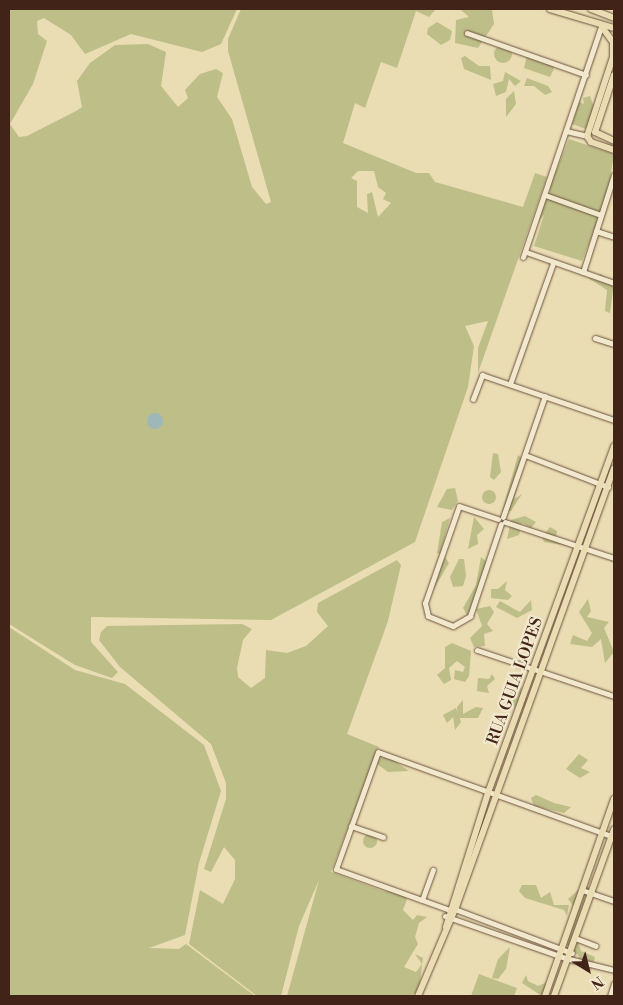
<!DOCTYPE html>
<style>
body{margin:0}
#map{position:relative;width:623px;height:1005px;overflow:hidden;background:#eadcb3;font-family:"Libre Bodoni",serif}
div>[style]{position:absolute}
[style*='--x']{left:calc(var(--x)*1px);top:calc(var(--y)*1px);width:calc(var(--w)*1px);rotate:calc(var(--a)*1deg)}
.green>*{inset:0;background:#bebe88}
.round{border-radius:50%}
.water>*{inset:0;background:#9eb8b9}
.roads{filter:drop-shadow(0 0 1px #6c513e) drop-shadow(0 0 1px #6c513e)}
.minor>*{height:5px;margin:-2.5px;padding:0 2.5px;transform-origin:2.5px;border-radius:2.5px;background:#f1e8ce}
.major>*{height:6px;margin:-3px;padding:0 3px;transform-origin:3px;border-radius:3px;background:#eadcb3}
span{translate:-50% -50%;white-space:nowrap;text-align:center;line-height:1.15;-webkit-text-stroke:4.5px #f1e8ce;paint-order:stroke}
.street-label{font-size:16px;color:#422317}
.frame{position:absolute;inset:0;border:10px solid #422317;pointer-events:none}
.north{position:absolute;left:563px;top:945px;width:50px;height:50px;-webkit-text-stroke:4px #f1e8ce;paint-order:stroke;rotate:144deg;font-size:14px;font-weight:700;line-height:20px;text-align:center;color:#422317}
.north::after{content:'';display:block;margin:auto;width:18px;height:22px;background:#422317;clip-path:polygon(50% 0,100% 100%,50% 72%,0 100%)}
</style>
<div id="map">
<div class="green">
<div style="clip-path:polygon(evenodd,9px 9px,237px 9px,221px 44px,202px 52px,131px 34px,85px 54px,71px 35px,44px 18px,37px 21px,38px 34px,47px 41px,33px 84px,10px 124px,19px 137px,27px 136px,76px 111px,82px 107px,77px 81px,90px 63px,115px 45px,148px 44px,166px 52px,161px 86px,178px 107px,188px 98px,185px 90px,200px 74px,216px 69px,223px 73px,217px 97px,232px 119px,252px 187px,266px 204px,271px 202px,228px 51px,228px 39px,241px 9px,436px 9px,429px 17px,416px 11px,397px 68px,381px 62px,365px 108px,355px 103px,343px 143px,416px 173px,429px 173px,435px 182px,523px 207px,535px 173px,547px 177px,478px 373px,478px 348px,488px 321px,465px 326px,474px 346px,468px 387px,415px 542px,271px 620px,91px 617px,91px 642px,118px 672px,112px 678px,75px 665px,9px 624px,9px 9px,374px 171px,378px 187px,386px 193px,383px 199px,391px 203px,378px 217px,372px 192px,367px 194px,368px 213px,357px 207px,357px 181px,351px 178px,358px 171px,374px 171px)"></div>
<div style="clip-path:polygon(460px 9px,492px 10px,494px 24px,478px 48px,455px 43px,456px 20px,469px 17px)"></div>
<div style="clip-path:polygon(437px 22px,452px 31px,450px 40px,441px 45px,427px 34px,428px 28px)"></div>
<div class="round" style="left:494px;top:45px;width:18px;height:18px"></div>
<div style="clip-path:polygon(527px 55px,555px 66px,550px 77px,524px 68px)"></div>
<div style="clip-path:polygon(465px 56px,479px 66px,490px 66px,491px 80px,464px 69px,461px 58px)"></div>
<div style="clip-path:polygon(505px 72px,521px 81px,515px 86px,509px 79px,506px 92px,496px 96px,493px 84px,503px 81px)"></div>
<div style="clip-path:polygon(527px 78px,548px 86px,552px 92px,545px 95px,534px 86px,524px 86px)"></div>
<div style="clip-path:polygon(514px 91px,516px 104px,506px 117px,506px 99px)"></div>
<div style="clip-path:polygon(590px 96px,594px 107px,586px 129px,572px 124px,579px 102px,584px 104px,583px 98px)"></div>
<div style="clip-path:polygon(569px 139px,614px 154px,607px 198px,582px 261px,534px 246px,544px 215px,535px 225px,544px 196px,550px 198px,550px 186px)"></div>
<div style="clip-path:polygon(600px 274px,614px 282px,610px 313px,605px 311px,607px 290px,588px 278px)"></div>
<div style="clip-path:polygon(493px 453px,498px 454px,501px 472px,494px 480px,490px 477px)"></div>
<div style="clip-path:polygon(518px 455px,525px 461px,514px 499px,522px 494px,511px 511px,502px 512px)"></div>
<div style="clip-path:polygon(455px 488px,458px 501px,452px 510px,437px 507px,447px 489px)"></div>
<div class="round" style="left:482px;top:490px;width:14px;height:14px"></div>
<div style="clip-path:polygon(525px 516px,536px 522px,531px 528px,522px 523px,519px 535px,507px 539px,511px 520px)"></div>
<div style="clip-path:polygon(474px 517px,484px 529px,477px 535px,478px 544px,468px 549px)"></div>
<div style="clip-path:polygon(450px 518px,440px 554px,437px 553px,442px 522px)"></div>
<div style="clip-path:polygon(550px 527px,557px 531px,556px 539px,568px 540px,569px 546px,544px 542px,542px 537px)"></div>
<div style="clip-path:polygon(445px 557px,449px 563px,432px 592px,429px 590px)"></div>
<div style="clip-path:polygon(481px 557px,488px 563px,488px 570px,481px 594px,467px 615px,463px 608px,476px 585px)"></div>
<div style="clip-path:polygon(459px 559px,464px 559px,466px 576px,463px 586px,453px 587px,450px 577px)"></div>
<div style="clip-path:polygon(397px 560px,401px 565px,388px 621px,347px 734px,379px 747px,375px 757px,390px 758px,409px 771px,388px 772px,373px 761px,331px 872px,383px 891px,402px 893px,407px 899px,403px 910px,413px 920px,417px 915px,427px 917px,419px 923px,415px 937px,418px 944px,404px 967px,416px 972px,422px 964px,415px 954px,423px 958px,419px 989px,411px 996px,287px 996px,319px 880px,299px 926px,281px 996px,257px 996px,189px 944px,200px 890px,223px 904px,235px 879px,235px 860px,224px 847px,211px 872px,204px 869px,226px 799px,226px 783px,211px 744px,120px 667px,99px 640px,101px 632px,107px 626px,242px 624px,252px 629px,243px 640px,237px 668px,238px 677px,251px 688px,265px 678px,266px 650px,287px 653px,306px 646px,328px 626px,317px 612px,318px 603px)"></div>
<div style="clip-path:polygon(507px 581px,505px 590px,512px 596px,508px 600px,491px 598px,491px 589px,498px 589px)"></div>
<div style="clip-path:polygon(588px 599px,591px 611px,587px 617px,609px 622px,604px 628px,614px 652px,605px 663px,601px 639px,592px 647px,570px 644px,573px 635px,587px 641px,592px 633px,579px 612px)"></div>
<div style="clip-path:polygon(531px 600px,532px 610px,517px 618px,496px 607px,500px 601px,520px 612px)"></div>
<div style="clip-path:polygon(490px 606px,494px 612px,487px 624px,493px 631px,484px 634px,485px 646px,474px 647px,470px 638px,482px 626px,476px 609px)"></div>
<div style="clip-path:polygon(9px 627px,75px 670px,125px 684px,204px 745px,221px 791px,199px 863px,185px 935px,149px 948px,179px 949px,186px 944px,255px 996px,9px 996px)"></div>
<div style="clip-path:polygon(452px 643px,471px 651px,469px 676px,465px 682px,454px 679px,455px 670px,463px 672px,465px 667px,457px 661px,449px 668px,451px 680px,444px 684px,437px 675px,445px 668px,445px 647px)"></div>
<div style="clip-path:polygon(492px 674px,495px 679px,487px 686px,489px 693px,477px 691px,478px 678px,489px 679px)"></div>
<div style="clip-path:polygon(519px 684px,527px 700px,522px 710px,516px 711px,509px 694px)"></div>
<div style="clip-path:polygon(463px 700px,463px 714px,476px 707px,483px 708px,478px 718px,458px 718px,457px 707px)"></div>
<div style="clip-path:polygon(456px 708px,461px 722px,455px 730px,453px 717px,447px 723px,443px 715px)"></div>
<div style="clip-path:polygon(579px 754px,588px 760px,581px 768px,590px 772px,580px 778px,566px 769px)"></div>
<div style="clip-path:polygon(536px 795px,554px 803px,571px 807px,564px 813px,534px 806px,531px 798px)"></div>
<div class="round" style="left:363px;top:834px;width:14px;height:14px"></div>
<div style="clip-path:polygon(586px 883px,589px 889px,575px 931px,581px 951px,595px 957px,591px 971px,577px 965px,579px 956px,566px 944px,574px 907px,568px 899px)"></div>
<div style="clip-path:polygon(522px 885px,536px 885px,541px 898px,550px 892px,554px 905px,569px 905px,567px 916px,564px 910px,525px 898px,519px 891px)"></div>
<div style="clip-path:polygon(510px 947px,506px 969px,498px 979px,492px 978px,498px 959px)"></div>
<div style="clip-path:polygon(479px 974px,517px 988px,514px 996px,471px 996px)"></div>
<div style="clip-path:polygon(526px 975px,528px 981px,538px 986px,548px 982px,542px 996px,522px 983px)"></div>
</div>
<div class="water">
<div class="round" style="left:147px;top:413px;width:16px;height:16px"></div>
</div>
<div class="roads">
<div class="minor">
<div style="--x:467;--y:33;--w:126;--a:19.4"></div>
<div style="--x:566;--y:131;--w:22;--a:13"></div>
<div style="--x:545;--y:195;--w:59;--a:19.7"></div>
<div style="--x:596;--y:231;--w:19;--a:18"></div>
<div style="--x:526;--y:252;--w:93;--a:19.4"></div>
<div style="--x:523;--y:257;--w:243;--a:-71.3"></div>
<div style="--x:583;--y:272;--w:102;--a:-72.3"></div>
<div style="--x:595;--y:338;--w:20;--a:18"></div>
<div style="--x:510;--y:384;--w:128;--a:-70.4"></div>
<div style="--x:473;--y:399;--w:26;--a:-69"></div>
<div style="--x:482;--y:375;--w:139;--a:18.8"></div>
<div style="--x:525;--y:455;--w:89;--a:21.1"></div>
<div style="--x:503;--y:517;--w:128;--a:-70.9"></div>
<div style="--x:498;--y:519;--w:41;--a:-161.6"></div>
<div style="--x:459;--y:506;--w:103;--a:109.3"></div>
<div style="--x:425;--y:603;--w:13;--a:77"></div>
<div style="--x:428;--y:616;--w:27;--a:22"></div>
<div style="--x:453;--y:626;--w:20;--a:-30"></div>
<div style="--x:470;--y:616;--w:97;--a:-71.4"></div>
<div style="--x:505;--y:522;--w:115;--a:18.3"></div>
<div style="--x:477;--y:650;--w:145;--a:18.6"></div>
<div style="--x:351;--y:826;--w:34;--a:19"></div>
<div style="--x:582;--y:890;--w:34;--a:19"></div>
<div style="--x:422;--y:900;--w:32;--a:-70"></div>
<div style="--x:452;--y:908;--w:128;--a:20.6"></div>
<div style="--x:447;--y:909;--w:118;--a:-160.2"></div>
<div style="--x:336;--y:869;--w:124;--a:-70.3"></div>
<div style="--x:378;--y:752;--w:251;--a:19.8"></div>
<div style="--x:445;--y:916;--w:127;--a:19.3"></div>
<div style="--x:565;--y:958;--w:50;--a:13.8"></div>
<div style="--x:575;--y:938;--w:22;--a:21"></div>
<div style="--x:610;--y:996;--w:13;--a:-72"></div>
</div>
<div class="major">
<div style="--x:550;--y:9;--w:67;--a:16.5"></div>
<div style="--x:591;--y:9;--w:25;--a:21"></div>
<div style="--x:602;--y:27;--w:19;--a:54"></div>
<div style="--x:613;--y:42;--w:15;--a:90"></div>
<div style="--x:614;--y:54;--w:86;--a:108.2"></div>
<div style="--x:587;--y:136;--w:7;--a:56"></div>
<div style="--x:591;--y:142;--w:24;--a:19"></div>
<div style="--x:614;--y:75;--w:60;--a:108.4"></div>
<div style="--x:595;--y:132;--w:21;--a:25"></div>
<div style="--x:446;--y:927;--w:144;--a:-72.6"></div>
<div style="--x:489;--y:790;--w:366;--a:-70"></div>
<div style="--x:418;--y:996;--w:97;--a:-66.9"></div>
<div style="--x:456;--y:907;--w:466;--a:-70.2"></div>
<div style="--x:545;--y:996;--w:209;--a:-70.7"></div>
<div style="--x:554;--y:996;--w:177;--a:-70.2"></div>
</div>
</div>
<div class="street-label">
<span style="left:515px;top:681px;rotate:-70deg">RUA GUIA LOPES</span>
</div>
<div class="frame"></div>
<div class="north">N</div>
</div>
